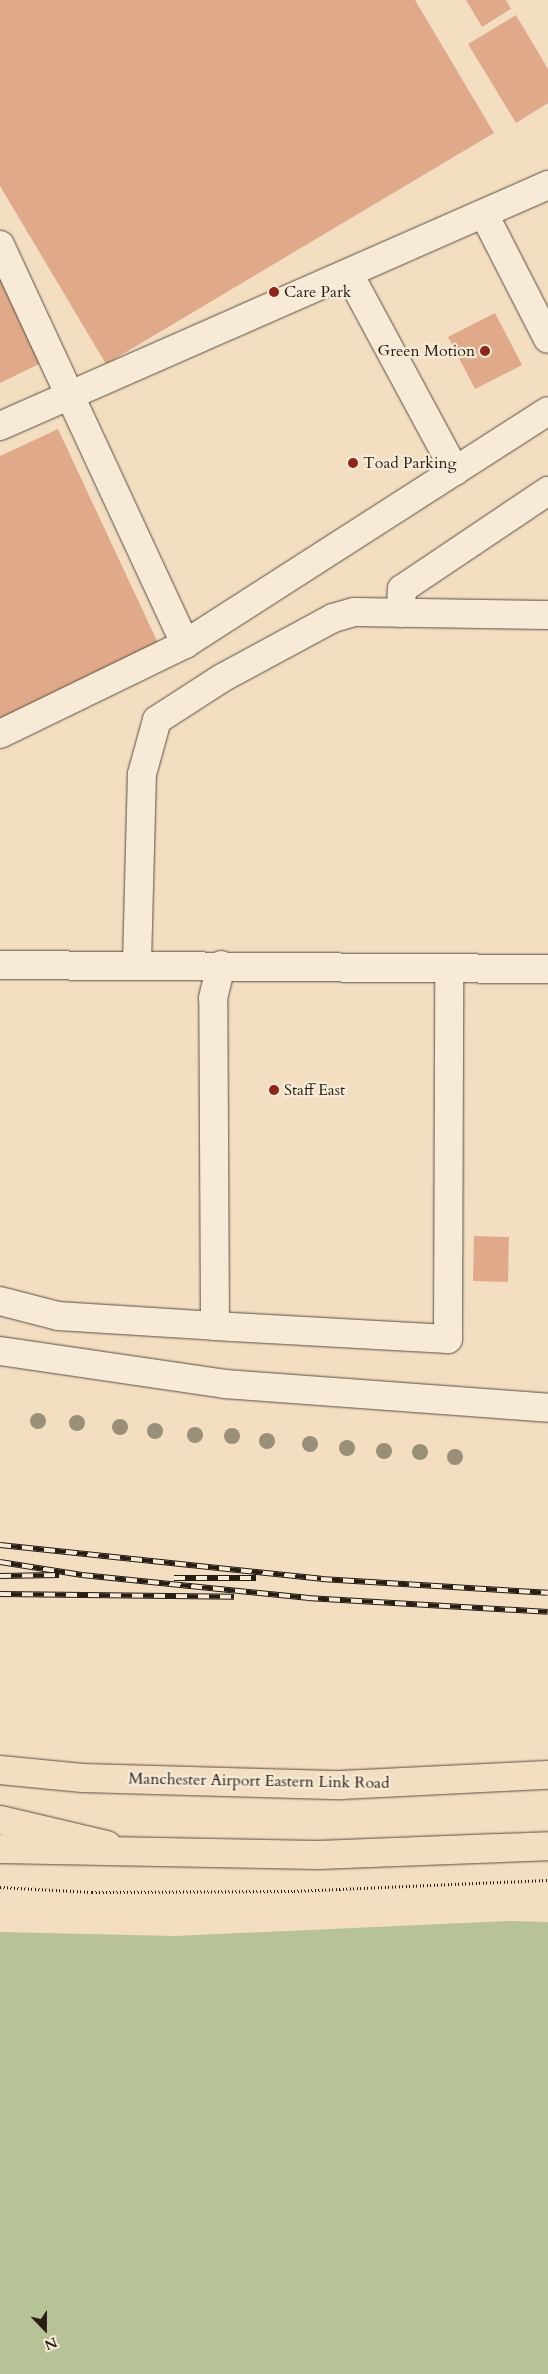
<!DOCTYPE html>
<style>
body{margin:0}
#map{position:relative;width:548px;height:2374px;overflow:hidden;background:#f3dec2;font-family:Cardo,serif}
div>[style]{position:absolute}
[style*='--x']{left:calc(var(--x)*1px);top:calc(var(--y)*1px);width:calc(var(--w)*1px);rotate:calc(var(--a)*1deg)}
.green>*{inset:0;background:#b7c296}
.building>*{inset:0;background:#e0aa8a}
.path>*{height:3px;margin-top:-1.5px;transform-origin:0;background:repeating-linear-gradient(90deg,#261d14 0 1px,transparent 0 3.5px)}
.roads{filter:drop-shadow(0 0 1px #594d40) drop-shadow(0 0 1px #594d40)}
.minor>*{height:28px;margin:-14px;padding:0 14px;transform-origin:14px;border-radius:14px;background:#f7ead7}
.major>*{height:28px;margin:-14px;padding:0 14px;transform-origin:14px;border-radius:14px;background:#f3dec2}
.highway>*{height:28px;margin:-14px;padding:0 14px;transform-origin:14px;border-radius:14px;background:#f3dec2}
.rail>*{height:5.5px;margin-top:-2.75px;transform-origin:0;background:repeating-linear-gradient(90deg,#f7ead7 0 11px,#261d14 0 22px);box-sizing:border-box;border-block:1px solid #261d14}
.trees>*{width:16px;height:16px;margin:-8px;border-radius:50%;background:#9a8f78}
.dots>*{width:14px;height:14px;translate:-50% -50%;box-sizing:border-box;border:2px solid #f7ead7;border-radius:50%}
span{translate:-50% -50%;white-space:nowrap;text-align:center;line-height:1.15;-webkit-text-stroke:4.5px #f7ead7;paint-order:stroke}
.poi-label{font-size:16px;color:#261d14}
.left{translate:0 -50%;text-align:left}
.right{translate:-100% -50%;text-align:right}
.street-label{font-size:16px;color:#261d14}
.north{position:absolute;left:20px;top:2304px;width:50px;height:50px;-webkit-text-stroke:4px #f7ead7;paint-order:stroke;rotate:158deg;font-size:14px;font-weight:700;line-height:20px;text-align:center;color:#261d14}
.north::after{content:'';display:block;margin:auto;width:18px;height:22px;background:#261d14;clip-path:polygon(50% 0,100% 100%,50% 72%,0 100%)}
</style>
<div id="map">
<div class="green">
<div style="clip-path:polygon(507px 1921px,548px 1922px,548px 2374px,0 2374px,0 1932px,175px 1936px)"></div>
</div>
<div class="building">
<div style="clip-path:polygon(0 0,415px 0,494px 133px,106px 364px,0 186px)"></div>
<div style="clip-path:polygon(466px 0,506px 0,511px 9px,482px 27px)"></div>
<div style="clip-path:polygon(516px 15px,548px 69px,548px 103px,516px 123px,468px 44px)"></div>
<div style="clip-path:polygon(0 276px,41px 363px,0 383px)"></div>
<div style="clip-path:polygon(495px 313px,522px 365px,475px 389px,448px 337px)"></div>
<div style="clip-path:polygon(58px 429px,158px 643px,0 718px,0 456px)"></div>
<div style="clip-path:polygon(474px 1236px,509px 1237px,508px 1282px,473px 1281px)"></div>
</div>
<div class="path">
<div style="--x:0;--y:1887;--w:92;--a:3.1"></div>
<div style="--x:92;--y:1892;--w:202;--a:-0.3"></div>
<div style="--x:294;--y:1891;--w:254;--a:-2.5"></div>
</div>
<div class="roads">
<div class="minor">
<div style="--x:484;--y:214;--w:140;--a:62.9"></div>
<div style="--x:0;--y:245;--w:440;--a:65.1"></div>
<div style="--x:349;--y:274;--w:224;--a:61.7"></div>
<div style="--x:0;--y:426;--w:599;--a:-23.74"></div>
<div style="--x:401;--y:613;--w:24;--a:-88"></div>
<div style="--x:402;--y:589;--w:176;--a:-33.9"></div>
<div style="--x:0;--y:734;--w:206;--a:-25.9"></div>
<div style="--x:185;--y:644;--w:431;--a:-32.7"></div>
<div style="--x:137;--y:963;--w:189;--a:-88.5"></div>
<div style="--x:142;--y:774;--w:56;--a:-74.5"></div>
<div style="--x:157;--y:720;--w:77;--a:-32.9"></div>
<div style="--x:222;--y:678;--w:126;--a:-28.4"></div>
<div style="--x:333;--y:618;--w:22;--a:-16"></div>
<div style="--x:354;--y:612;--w:194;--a:0.9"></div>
<div style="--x:0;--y:965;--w:548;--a:0.42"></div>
<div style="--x:0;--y:1301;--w:60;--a:14.5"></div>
<div style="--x:58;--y:1316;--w:157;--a:3.6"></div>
<div style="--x:215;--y:1326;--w:328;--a:-90.3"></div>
<div style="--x:213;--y:998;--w:34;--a:-76"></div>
<div style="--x:215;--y:1326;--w:233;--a:3.2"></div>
<div style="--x:448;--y:1339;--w:371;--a:-89.8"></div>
<div style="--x:0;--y:1351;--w:227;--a:8.3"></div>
<div style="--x:225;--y:1384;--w:324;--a:4.2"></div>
</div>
<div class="major">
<div style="--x:0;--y:1820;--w:110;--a:13.2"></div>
</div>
<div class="highway">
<div style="--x:0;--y:1770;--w:83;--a:5.5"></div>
<div style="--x:83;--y:1778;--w:258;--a:1.6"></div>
<div style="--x:341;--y:1785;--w:207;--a:-2.8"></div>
<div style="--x:0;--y:1849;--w:318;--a:1.1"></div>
<div style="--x:318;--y:1855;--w:230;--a:-2.2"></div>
</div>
</div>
<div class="rail">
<div style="--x:0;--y:1545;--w:323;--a:6"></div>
<div style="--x:321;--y:1579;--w:227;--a:3.5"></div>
<div style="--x:0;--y:1562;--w:83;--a:9"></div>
<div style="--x:82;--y:1575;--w:226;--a:5.8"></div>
<div style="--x:307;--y:1598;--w:241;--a:3.3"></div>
<div style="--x:0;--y:1576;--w:59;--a:-1"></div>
<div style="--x:174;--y:1578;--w:82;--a:0"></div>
<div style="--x:0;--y:1594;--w:234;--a:0.7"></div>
</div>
<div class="trees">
<div style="left:38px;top:1421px"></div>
<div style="left:77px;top:1423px"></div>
<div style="left:120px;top:1427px"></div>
<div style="left:155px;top:1431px"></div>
<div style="left:195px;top:1435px"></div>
<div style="left:232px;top:1436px"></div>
<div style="left:267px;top:1441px"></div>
<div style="left:310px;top:1444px"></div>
<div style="left:347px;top:1448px"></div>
<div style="left:384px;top:1451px"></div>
<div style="left:420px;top:1452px"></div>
<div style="left:455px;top:1457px"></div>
</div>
<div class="dots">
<div style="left:274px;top:292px;background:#8f2418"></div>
<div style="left:485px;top:351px;background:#8f2418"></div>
<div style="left:353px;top:463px;background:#8f2418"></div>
<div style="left:274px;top:1090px;background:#8f2418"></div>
</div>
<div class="poi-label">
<span class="left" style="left:284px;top:292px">Care Park</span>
<span class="right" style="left:475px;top:351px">Green Motion</span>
<span class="left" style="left:363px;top:463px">Toad Parking</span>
<span class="left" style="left:284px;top:1090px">Staff East</span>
</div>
<div class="street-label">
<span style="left:259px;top:1781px;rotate:1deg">Manchester Airport Eastern Link Road</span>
</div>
<div class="north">N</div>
</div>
